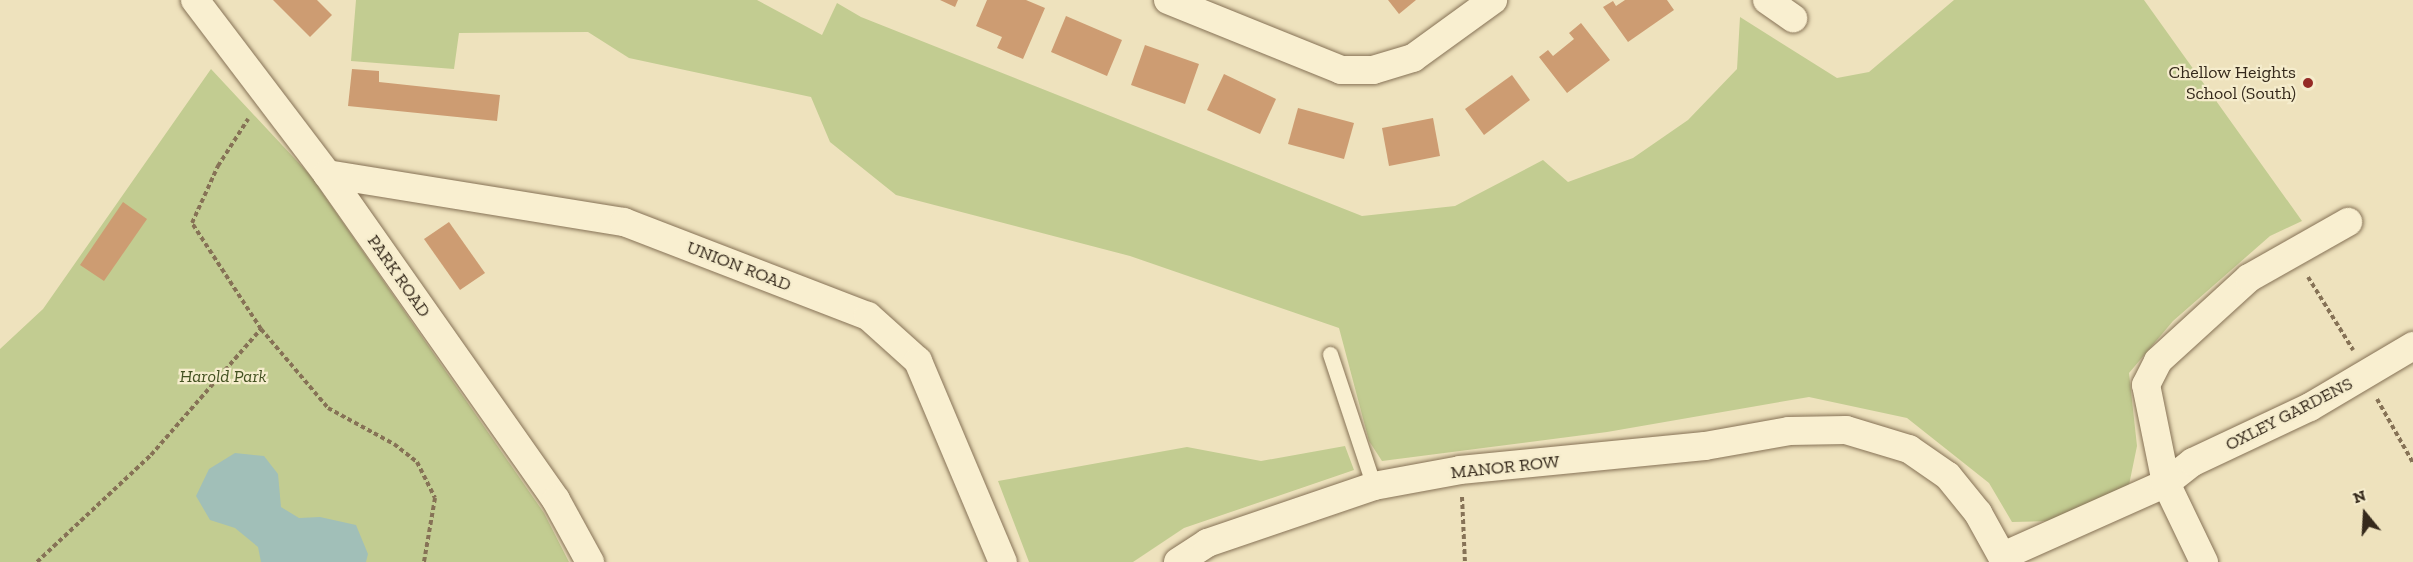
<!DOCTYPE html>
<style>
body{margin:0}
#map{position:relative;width:2413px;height:562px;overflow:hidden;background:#eee2bd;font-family:"Zilla Slab",serif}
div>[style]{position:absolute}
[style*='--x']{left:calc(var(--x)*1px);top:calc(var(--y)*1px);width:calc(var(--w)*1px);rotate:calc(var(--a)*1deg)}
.green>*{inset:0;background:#c2cc91}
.water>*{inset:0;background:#a1bfb8}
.building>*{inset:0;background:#cd9c72}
.path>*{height:4px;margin-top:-2px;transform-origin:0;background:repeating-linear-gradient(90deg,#867256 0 4.5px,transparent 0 7.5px)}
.roads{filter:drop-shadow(0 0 2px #867256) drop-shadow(0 0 2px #867256)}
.service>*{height:15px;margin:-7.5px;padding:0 7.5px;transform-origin:7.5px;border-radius:7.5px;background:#f9efd0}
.minor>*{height:28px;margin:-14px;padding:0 14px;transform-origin:14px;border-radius:14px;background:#f9efd0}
.dots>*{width:16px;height:16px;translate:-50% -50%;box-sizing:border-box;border:3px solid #f5eccc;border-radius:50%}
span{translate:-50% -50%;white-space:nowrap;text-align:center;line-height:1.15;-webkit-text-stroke:4.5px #f5eccc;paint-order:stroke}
.poi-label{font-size:18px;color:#35291b}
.right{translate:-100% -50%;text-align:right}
.street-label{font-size:18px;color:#35291b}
.park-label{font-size:18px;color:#435121;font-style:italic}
.north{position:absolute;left:2335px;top:484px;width:60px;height:60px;-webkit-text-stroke:4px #f5eccc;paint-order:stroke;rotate:342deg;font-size:16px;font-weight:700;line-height:24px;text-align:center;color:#35291b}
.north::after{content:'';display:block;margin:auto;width:21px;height:27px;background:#35291b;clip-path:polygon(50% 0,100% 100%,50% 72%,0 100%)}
</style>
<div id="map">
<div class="green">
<div style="clip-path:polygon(356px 0,757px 0,822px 35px,837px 3px,861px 17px,1362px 216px,1455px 206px,1543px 160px,1568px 182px,1633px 158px,1688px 120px,1737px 69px,1740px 17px,1837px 78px,1869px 72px,1954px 0,2144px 0,2302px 221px,2270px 236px,2173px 321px,2129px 373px,2137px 446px,2129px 485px,2049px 521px,2012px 522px,1989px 483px,1907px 418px,1809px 397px,1607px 432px,1382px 461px,1369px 441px,1339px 328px,1130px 256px,896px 195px,830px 142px,811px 97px,629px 58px,588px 32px,459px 33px,454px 69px,351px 61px)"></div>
<div style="clip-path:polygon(211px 69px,310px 175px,544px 513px,569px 562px,0 562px,0 349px,43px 309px)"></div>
<div style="clip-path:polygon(1345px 446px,1354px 470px,1184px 528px,1133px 562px,1029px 562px,998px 481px,1187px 447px,1261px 461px)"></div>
</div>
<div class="water">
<div style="clip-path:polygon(235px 453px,264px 456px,278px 474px,281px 507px,299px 518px,320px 517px,356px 525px,368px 554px,366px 562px,261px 562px,258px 547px,235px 528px,210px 520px,196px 496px,209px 469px)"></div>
</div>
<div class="building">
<div style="clip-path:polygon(273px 0,317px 0,332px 15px,310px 37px)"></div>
<div style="clip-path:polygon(940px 0,958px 0,955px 7px)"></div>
<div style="clip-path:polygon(987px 0,1026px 0,1045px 8px,1023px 59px,997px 48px,1002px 37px,976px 26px)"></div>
<div style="clip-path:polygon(1388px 0,1416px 0,1399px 14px)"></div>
<div style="clip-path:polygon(1625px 0,1667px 0,1674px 10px,1628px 42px,1603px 7px,1613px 1px,1616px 6px)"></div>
<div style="clip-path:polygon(1066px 16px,1122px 40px,1107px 76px,1051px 52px)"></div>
<div style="clip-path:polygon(1581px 23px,1610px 60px,1567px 93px,1539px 57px,1548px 50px,1553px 56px,1574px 39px,1569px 33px)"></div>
<div style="clip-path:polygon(1145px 45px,1199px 64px,1185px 104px,1131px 85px)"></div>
<div style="clip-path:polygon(352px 69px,379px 71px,379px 82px,500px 95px,497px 121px,348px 106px)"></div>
<div style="clip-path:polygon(1224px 74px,1276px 99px,1260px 134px,1207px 110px)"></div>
<div style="clip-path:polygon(1512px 75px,1530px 100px,1484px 135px,1465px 109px)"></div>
<div style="clip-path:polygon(1298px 108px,1354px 123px,1344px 159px,1288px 144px)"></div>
<div style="clip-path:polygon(1433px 118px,1440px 156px,1389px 166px,1382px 128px)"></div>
<div style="clip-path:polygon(123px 202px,147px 219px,104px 281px,80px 265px)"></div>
<div style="clip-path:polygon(449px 222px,485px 273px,460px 290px,424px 239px)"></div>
</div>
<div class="path">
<div style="--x:2308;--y:277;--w:86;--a:58.3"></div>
<div style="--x:261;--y:329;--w:104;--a:49.7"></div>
<div style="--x:328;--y:408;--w:75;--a:28.6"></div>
<div style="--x:394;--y:444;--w:29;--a:38"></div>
<div style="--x:417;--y:462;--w:40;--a:63.4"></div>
<div style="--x:435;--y:498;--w:65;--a:99.8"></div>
<div style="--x:2377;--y:399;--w:73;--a:60.6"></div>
<div style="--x:1462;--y:497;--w:65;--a:87.4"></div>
<div style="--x:37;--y:562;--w:156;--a:-43.2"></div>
<div style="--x:151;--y:455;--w:167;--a:-48.9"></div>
<div style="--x:261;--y:329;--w:126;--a:-123.1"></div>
<div style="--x:192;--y:223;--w:63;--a:-65.5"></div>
<div style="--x:218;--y:166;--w:56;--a:-57.4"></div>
</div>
<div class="roads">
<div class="service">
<div style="--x:1330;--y:354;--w:139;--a:71.6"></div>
</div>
<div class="minor">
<div style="--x:195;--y:0;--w:218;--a:52.8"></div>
<div style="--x:327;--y:174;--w:398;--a:54.9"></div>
<div style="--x:556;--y:500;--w:71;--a:61.3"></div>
<div style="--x:1168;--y:0;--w:187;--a:22"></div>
<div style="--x:1341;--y:70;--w:32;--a:0"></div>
<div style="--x:1373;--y:70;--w:42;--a:-16.7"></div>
<div style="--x:1413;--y:58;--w:99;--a:-35.9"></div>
<div style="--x:1767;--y:0;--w:32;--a:35"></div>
<div style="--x:327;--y:174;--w:301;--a:9.2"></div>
<div style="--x:624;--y:222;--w:261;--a:21.1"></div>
<div style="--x:868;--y:316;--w:67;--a:42"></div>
<div style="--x:918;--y:361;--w:218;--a:67.1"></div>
<div style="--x:2003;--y:556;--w:179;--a:-24.1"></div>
<div style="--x:2166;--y:483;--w:34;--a:-38"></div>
<div style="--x:2193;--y:462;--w:129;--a:-25.2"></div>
<div style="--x:2310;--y:407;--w:120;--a:-30.6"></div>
<div style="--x:1178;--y:562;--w:35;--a:-33"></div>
<div style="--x:1207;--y:543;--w:176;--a:-18.8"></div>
<div style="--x:1374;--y:486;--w:87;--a:-10.5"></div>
<div style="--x:1460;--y:470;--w:246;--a:-5.6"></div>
<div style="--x:1705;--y:446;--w:85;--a:-10.1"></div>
<div style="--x:1789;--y:431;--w:57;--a:-1"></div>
<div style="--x:1846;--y:430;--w:66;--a:16.8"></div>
<div style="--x:1909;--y:449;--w:47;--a:34.7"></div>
<div style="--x:1948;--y:476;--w:48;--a:51"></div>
<div style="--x:1978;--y:513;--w:56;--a:61.1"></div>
<div style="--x:2204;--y:562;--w:88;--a:-115.7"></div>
<div style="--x:2166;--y:483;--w:100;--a:-101.5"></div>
<div style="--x:2146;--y:385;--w:27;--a:-63"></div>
<div style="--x:2158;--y:361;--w:123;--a:-42.4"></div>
<div style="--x:2249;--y:278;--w:114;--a:-29.5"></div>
</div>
</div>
<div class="dots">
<div style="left:2308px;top:83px;background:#952a26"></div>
</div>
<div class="poi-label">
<span class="right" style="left:2296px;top:83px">Chellow Heights<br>School (South)</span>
</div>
<div class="street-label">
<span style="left:739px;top:266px;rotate:21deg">UNION ROAD</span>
<span style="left:399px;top:276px;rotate:55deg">PARK ROAD</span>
<span style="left:2289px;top:414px;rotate:-27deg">OXLEY GARDENS</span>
<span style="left:1505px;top:467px;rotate:-6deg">MANOR ROW</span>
</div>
<div class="park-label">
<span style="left:223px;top:376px">Harold Park</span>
</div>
<div class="north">N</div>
</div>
